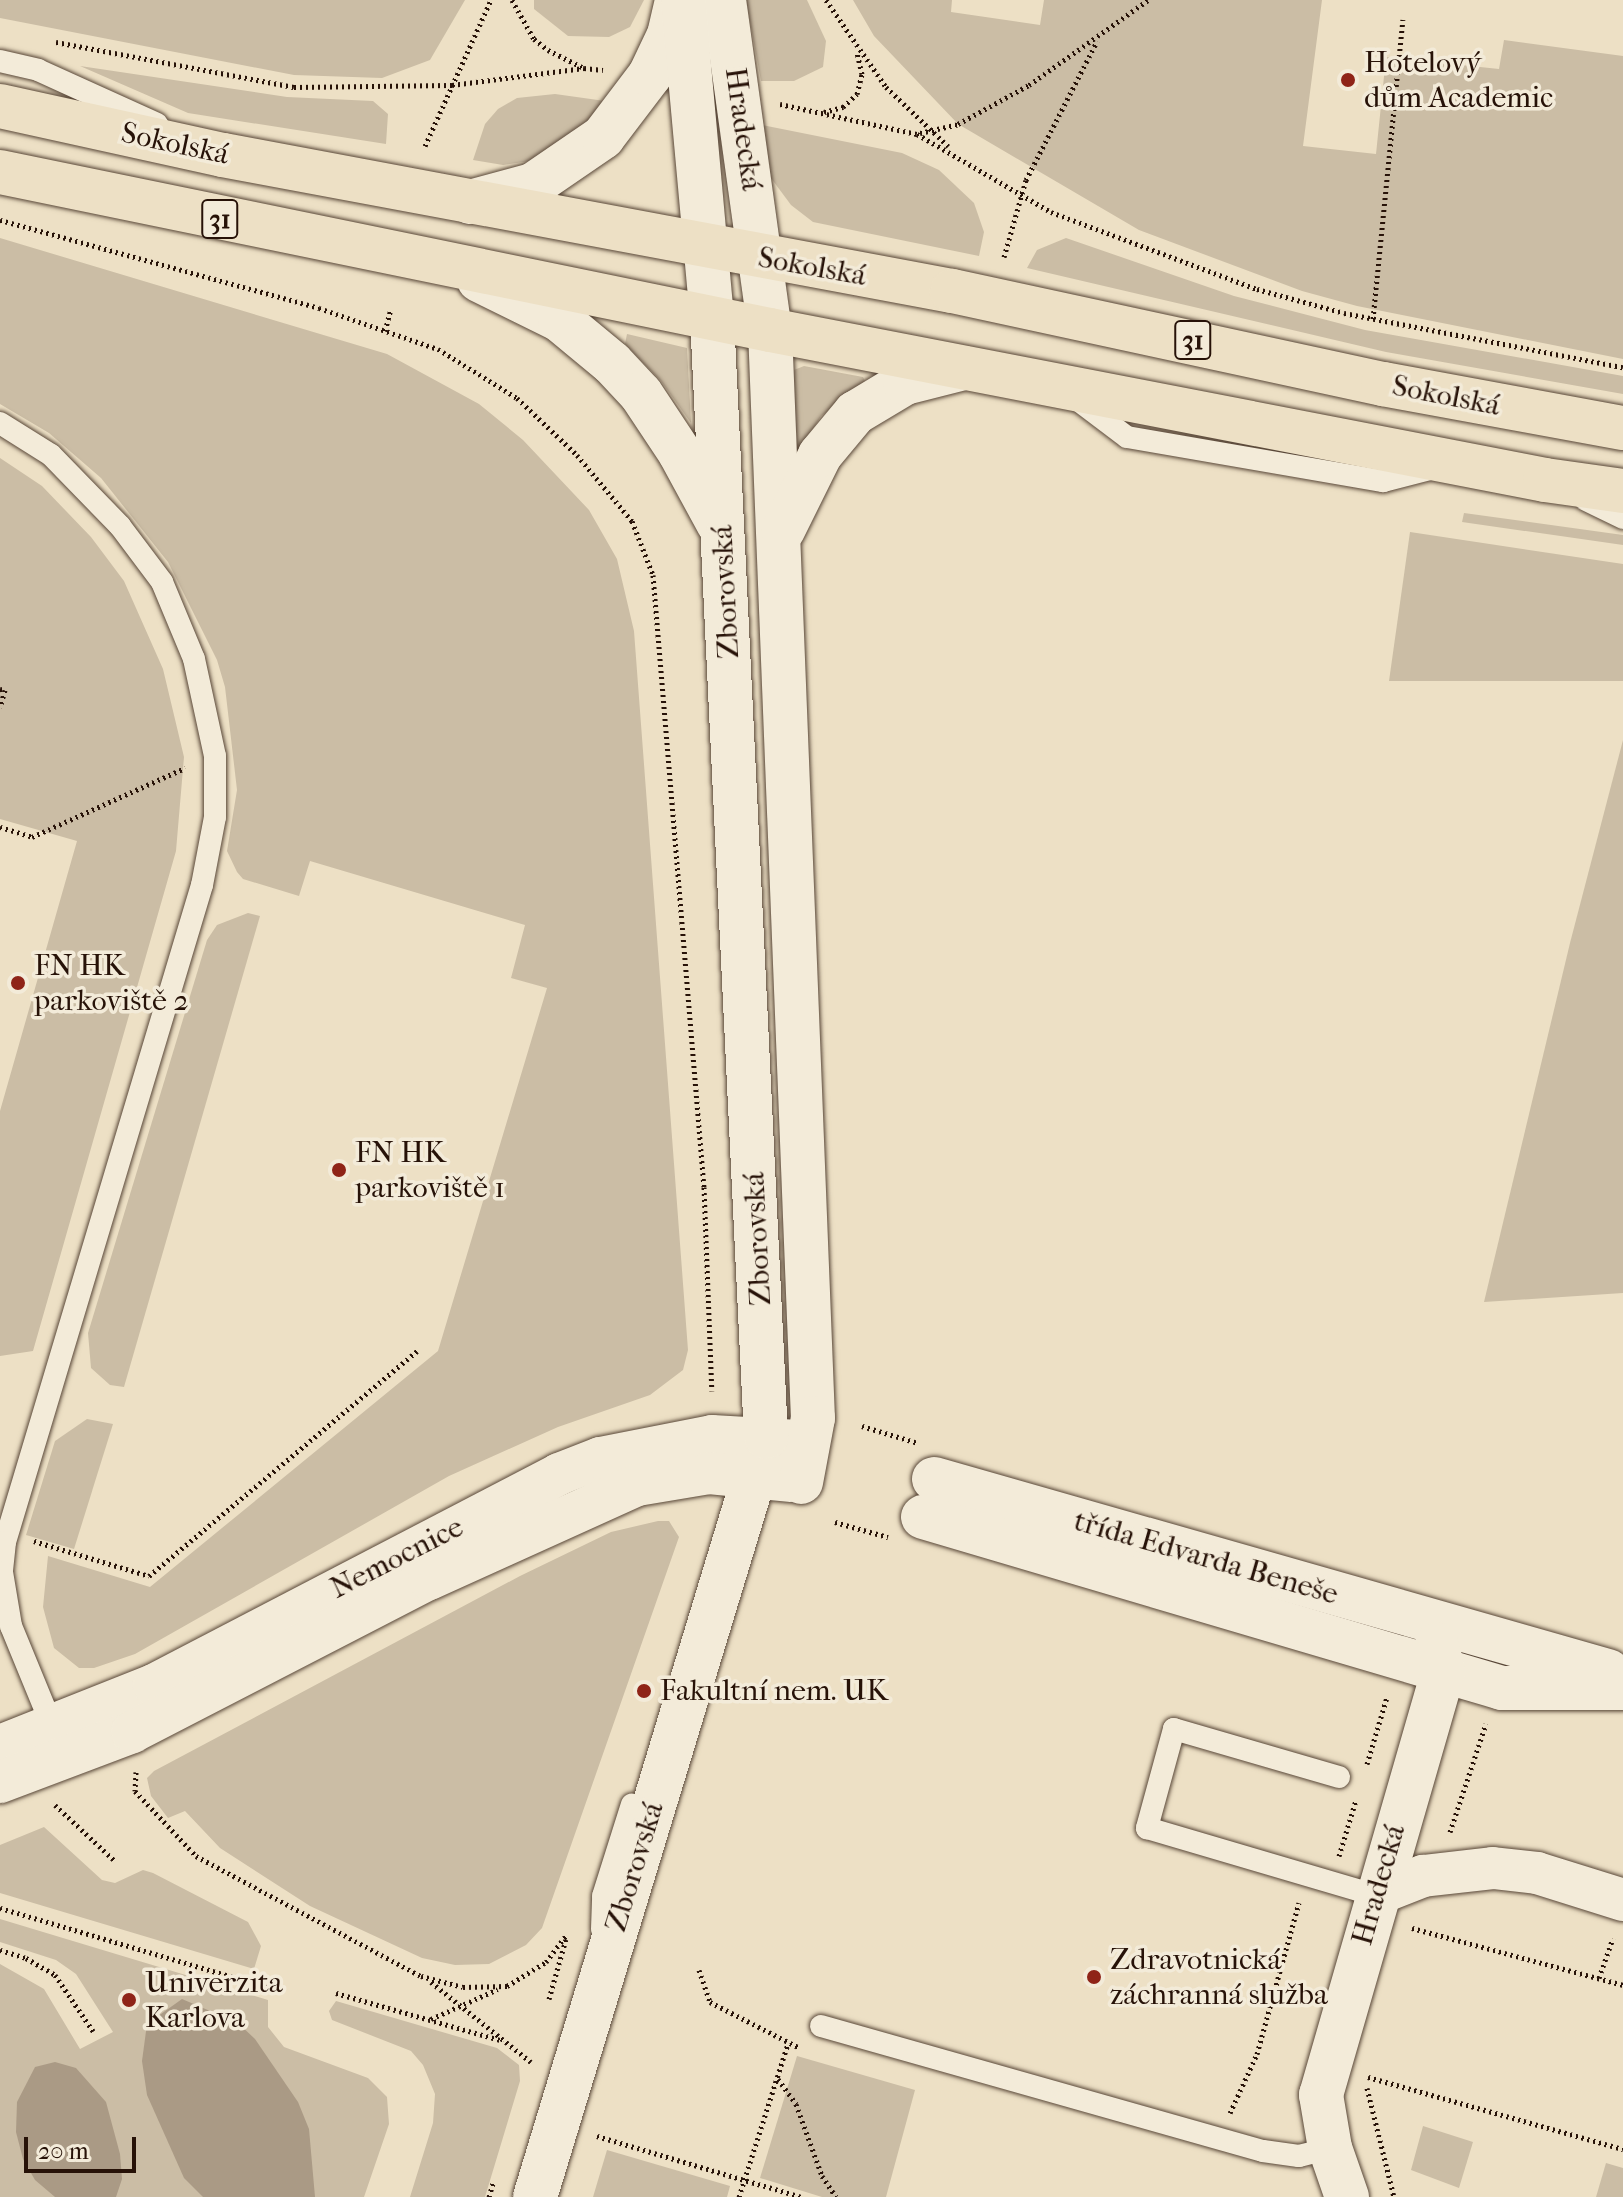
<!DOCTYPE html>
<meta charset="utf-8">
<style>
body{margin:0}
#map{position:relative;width:1623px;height:2197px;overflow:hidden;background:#ede0c5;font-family:"IM FELL French Canon",serif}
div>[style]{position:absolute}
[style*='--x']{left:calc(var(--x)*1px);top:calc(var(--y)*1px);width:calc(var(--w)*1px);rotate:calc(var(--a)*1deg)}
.green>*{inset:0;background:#cbbda5}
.water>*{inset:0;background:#aa9a85}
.path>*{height:5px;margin-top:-2.5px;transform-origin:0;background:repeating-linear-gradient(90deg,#271208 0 2px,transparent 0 6px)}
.roads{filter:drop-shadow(0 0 2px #584637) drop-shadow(0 0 2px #584637)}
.lane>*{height:22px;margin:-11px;padding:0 11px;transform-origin:11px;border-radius:11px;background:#f3ebd9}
.street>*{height:42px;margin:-21px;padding:0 21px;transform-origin:21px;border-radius:21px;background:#f3ebd9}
.secondary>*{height:44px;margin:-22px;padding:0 22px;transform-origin:22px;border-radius:22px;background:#f3ebd9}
.primary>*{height:44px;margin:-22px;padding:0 22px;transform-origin:22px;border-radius:22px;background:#ede0c5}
.dots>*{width:22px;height:22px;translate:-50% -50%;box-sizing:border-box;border:4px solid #f3ebd9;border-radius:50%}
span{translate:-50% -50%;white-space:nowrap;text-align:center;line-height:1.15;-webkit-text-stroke:7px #f3ebd9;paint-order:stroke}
.shield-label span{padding:2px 6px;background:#f3ebd9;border:2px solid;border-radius:6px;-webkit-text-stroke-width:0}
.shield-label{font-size:28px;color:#271208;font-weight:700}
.poi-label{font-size:30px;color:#271208}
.left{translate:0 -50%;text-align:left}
.street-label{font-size:30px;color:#271208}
.scale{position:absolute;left:24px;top:2137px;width:112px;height:36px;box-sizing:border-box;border:4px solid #271208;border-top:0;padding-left:10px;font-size:24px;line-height:28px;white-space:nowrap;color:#271208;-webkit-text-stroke:6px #f3ebd9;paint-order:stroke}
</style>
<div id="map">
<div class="green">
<div style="clip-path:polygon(0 0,465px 0,430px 60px,382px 78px,294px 75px,0 18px)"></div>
<div style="clip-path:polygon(534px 0,644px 0,630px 27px,609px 37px,568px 36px,534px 9px)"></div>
<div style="clip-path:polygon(746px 0,807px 0,826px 41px,823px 67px,794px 81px,761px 81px)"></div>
<div style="clip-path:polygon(853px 0,952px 0,951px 12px,1040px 25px,1044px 0,1322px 0,1303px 146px,1376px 154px,1386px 57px,1499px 69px,1504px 40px,1623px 56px,1623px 359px,1357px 306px,1302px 291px,1139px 230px,958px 124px,874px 36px)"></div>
<div style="clip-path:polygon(80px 66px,287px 97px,373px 101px,388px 114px,386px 144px,188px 113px)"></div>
<div style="clip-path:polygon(555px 94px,605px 101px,587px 122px,530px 161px,503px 165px,473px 160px,485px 124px,498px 109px,517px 98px)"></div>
<div style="clip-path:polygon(762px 125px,902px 153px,939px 170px,974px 203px,984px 232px,979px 256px,813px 222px,791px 205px,768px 174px)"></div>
<div style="clip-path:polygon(0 238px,387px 354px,479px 404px,523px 440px,589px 510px,617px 559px,634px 631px,688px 1350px,683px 1370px,650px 1395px,558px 1427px,449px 1476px,135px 1654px,94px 1668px,79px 1668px,54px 1648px,43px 1607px,48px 1556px,150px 1587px,438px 1351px,547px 988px,511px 978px,525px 925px,310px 861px,299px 896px,243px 879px,237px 872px,227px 851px,237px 790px,225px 687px,217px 660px,168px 562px,101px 478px,49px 433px,0 404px)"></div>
<div style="clip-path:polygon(1066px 238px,1234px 296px,1365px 330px,1623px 376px,1623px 394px,1386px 352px,1027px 268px,1037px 250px)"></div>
<div style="clip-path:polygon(627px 334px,687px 348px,691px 423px,661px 381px,625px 344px)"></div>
<div style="clip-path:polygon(804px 366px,863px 377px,866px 383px,821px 416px,798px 453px,792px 377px,794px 370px)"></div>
<div style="clip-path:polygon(0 458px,42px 486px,91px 537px,124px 581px,163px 669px,184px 757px,176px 851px,33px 1351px,0 1356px,0 1111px,77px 841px,0 819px)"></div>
<div style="clip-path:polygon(1464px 513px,1623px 535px,1623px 545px,1462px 522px)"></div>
<div style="clip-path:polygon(1410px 532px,1623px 564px,1623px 681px,1389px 681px)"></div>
<div style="clip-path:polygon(1623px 740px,1623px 1293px,1484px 1302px,1570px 943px)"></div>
<div style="clip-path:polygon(248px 913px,260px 916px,124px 1387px,110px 1385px,91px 1368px,88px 1333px,207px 940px,217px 925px)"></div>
<div style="clip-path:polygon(87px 1419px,113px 1424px,74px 1549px,26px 1535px,55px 1441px)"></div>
<div style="clip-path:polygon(658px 1521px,669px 1521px,679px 1537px,542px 1928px,526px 1945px,489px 1964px,455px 1965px,422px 1958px,310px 1906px,220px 1848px,185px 1811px,168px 1818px,151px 1796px,147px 1778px,154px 1771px,520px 1576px,611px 1532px)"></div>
<div style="clip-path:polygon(44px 1827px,102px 1880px,115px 1883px,143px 1870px,153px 1873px,248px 1922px,261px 1946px,254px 1969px,0 1893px,0 1845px)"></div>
<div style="clip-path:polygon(0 1919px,268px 2000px,268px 2027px,284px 2047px,368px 2078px,387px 2097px,389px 2124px,364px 2197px,0 2197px,0 1964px,44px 1989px,80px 2049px,113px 2032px,76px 1974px,56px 1960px,0 1942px)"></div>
<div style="clip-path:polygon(336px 2001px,497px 2048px,519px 2065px,520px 2081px,485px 2197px,410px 2197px,433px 2123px,435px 2094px,423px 2065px,411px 2051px,332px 2020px,329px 2011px)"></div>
<div style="clip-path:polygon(797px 2056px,915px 2090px,886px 2197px,822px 2197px,760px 2178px)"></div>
<div style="clip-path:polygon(1423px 2126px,1473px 2142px,1459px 2188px,1411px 2170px)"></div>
<div style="clip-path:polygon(607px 2150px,730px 2186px,727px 2197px,593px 2197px)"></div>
<div style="clip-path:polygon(1606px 2163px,1623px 2168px,1623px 2197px,1596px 2197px)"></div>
</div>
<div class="water">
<div style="clip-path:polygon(182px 1999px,238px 2023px,255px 2039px,298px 2102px,309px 2129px,315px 2197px,203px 2197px,184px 2178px,147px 2095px,142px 2061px,147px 2024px)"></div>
<div style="clip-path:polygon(55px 2062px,76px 2068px,106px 2102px,120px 2154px,122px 2179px,116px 2197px,55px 2197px,35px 2180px,23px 2159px,16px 2132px,17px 2102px,35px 2067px)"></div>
</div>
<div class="path">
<div style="--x:512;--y:0;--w:45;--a:60.6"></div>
<div style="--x:534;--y:39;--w:18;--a:38"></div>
<div style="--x:548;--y:50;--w:40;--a:26.6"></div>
<div style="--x:584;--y:68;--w:19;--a:6"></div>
<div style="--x:826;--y:0;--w:106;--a:55.4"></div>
<div style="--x:886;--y:87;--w:86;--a:43.6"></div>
<div style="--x:56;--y:42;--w:242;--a:10.7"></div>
<div style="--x:294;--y:87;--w:158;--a:-0.7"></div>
<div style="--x:452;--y:85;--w:133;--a:-7.3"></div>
<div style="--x:780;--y:104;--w:140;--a:12.4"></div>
<div style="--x:917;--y:134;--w:155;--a:30.2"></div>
<div style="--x:1051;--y:212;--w:220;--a:20.5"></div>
<div style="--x:1257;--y:289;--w:90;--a:15.4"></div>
<div style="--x:1344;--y:313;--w:284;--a:11"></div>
<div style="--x:824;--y:112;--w:20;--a:-15"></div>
<div style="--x:843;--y:107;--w:19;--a:-43"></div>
<div style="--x:857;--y:94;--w:21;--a:-76"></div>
<div style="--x:862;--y:74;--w:22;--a:-103"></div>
<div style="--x:920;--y:133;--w:39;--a:-13"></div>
<div style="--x:958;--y:124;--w:81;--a:-28.8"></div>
<div style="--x:1029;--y:85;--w:146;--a:-35.5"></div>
<div style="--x:425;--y:146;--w:160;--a:-65.7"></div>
<div style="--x:0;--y:220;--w:331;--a:15.4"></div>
<div style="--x:319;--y:308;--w:126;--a:19"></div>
<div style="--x:438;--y:349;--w:93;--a:31.8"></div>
<div style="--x:517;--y:398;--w:83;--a:43.5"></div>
<div style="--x:577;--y:455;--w:86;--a:50.2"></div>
<div style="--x:632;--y:521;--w:58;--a:68.7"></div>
<div style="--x:653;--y:575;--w:614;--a:85.24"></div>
<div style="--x:704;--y:1187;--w:204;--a:87.8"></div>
<div style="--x:1004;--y:257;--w:80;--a:-74.1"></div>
<div style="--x:1026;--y:180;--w:156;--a:-62.9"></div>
<div style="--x:1373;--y:319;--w:301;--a:-84.3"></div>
<div style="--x:385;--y:331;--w:23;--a:-75"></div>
<div style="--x:0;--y:689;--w:5;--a:11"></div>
<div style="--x:5;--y:690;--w:18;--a:106"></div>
<div style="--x:0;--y:827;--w:34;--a:17"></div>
<div style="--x:32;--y:837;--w:168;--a:-24.3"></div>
<div style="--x:862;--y:1426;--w:59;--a:16.9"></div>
<div style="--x:835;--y:1522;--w:55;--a:15.8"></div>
<div style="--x:34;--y:1541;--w:120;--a:16.9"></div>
<div style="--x:149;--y:1576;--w:350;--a:-40"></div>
<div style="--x:1367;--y:1764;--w:70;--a:-73.4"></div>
<div style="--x:136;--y:1772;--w:19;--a:93"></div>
<div style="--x:135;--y:1791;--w:89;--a:46.8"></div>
<div style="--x:196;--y:1856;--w:255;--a:28.1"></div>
<div style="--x:421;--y:1976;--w:43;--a:14.7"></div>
<div style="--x:463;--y:1987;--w:44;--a:-1.3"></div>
<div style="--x:507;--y:1986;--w:46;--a:-31.6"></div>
<div style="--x:546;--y:1962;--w:35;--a:-53"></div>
<div style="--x:55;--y:1805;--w:81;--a:43"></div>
<div style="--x:1450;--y:1832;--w:114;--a:-71.6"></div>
<div style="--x:1339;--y:1856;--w:59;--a:-73.1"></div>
<div style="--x:0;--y:1908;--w:282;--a:16.5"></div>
<div style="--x:1412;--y:1928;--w:219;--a:15.1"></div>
<div style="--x:0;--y:1950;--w:27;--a:17"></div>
<div style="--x:26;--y:1958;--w:34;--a:30"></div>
<div style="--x:55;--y:1975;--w:68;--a:55.8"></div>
<div style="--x:699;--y:1970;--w:34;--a:71"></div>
<div style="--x:710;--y:2002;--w:101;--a:27.1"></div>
<div style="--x:1599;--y:1978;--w:42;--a:-70.7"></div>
<div style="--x:431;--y:1982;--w:128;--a:38.7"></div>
<div style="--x:336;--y:1993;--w:174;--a:16"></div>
<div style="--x:549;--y:1999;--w:62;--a:-74.2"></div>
<div style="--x:431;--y:2019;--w:73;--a:-24.1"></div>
<div style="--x:1368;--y:2077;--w:265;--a:15.8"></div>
<div style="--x:778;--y:2079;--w:31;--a:54"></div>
<div style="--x:796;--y:2104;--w:77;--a:70.1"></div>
<div style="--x:822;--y:2176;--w:25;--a:56"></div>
<div style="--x:1367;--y:2088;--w:112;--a:76.1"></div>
<div style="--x:1230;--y:2113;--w:65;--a:-65.4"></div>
<div style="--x:1257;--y:2054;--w:157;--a:-74.5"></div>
<div style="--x:597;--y:2136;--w:214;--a:16.6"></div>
<div style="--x:489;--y:2197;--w:15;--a:-74"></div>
<div style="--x:739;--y:2197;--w:162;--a:-72.3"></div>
</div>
<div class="roads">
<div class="lane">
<div style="--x:0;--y:61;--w:39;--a:13"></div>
<div style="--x:38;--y:70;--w:131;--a:24.4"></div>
<div style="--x:1078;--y:400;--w:61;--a:37.1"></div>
<div style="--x:1127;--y:437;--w:260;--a:9.8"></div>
<div style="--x:1383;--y:481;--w:53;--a:-14.3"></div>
<div style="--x:0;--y:423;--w:60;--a:32.1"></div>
<div style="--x:51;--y:455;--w:99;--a:45.8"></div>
<div style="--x:120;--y:526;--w:70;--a:53.1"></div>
<div style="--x:162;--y:582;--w:83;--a:67.4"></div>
<div style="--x:194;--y:659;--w:99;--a:77.8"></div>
<div style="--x:215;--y:756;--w:61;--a:90"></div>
<div style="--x:215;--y:817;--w:69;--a:100.8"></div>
<div style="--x:202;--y:885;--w:686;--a:106.69"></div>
<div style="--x:5;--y:1542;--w:30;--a:96"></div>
<div style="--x:2;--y:1572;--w:55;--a:80.5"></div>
<div style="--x:11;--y:1626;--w:113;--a:67.7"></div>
<div style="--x:1586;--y:500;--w:41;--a:25.9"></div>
<div style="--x:1339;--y:1777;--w:172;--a:-163.8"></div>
<div style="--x:1174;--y:1729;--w:103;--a:105.3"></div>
<div style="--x:1147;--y:1828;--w:238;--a:16.4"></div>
<div style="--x:602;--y:1929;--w:33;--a:-88"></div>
<div style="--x:603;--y:1896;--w:96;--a:-72.5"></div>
<div style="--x:821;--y:2026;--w:459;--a:15.8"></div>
<div style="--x:1263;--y:2151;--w:36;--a:8"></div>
<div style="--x:1299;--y:2156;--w:32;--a:-14"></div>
</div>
<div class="street">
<div style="--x:0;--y:1746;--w:166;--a:-21.6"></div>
<div style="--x:154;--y:1685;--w:457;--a:-27.5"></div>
<div style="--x:559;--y:1474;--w:44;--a:-21.3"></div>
<div style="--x:600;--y:1458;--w:114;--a:-11.1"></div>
<div style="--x:712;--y:1436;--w:86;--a:3.3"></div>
<div style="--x:0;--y:1782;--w:141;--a:-20.7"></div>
<div style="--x:132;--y:1732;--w:334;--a:-27.3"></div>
<div style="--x:429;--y:1579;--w:228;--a:-24.3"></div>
<div style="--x:637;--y:1485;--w:73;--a:-9.5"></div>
<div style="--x:709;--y:1473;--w:81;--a:5.6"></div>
<div style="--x:1375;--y:1895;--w:52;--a:-21.6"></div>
<div style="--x:1423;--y:1876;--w:70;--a:-6.5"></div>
<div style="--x:1493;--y:1868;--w:44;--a:6.5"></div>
<div style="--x:1537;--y:1873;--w:90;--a:17.4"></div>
</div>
<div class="secondary">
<div style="--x:724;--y:0;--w:333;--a:82.1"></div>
<div style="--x:770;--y:330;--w:1089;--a:87.74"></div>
<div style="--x:813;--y:1418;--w:65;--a:100.6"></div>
<div style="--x:470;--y:202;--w:65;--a:-15.1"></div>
<div style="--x:533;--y:185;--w:85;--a:-34.4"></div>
<div style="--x:603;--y:137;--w:78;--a:-52.8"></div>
<div style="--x:650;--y:75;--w:44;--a:-64.6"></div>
<div style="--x:669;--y:35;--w:36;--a:-77"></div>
<div style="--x:479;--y:280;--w:90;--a:26.3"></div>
<div style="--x:560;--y:320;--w:67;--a:39.6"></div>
<div style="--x:612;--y:363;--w:42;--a:46.9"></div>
<div style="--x:641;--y:394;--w:71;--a:56.5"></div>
<div style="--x:680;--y:453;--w:80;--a:61.5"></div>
<div style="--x:783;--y:530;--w:84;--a:-63.7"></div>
<div style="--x:820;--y:455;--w:55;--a:-50.2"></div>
<div style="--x:855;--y:413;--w:58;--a:-31"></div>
<div style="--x:905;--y:383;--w:61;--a:-14.3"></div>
<div style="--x:934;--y:1479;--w:701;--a:15.9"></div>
<div style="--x:923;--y:1517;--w:604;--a:16.45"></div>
<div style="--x:1502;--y:1688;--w:121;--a:0"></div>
<div style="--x:535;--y:2197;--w:794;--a:-73.09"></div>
<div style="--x:766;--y:1437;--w:1120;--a:-92.76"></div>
<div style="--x:712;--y:318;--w:319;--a:-95.2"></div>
<div style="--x:1347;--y:2197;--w:52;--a:-109.1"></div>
<div style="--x:1330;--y:2148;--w:54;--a:-99.6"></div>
<div style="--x:1321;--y:2095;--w:441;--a:-73.9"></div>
<div style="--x:1443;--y:1671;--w:27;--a:-103"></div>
</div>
<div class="primary">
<div style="--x:0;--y:106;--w:228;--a:12.4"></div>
<div style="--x:223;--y:155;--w:742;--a:10.57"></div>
<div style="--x:952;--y:291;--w:441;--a:12.2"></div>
<div style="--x:1383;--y:384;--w:244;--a:10.4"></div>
<div style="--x:0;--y:172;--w:786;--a:11.6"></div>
<div style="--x:770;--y:330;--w:789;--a:10.95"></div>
<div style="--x:1545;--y:480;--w:79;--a:8"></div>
</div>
</div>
<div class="dots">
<div style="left:1348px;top:80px;background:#8f2418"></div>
<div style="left:18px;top:983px;background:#8f2418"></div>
<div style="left:339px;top:1170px;background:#8f2418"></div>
<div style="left:644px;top:1691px;background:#8f2418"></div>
<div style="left:1094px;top:1977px;background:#8f2418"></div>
<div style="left:129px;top:2000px;background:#8f2418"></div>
</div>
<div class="shield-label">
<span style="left:220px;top:219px">31</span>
<span style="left:1193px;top:340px">31</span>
</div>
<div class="poi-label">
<span class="left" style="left:1364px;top:80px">Hotelový<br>dům Academic</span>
<span class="left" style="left:34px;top:983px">FN HK<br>parkoviště 2</span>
<span class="left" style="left:355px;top:1170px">FN HK<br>parkoviště 1</span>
<span class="left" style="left:660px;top:1691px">Fakultní nem. UK</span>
<span class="left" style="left:1110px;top:1977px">Zdravotnická<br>záchranná služba</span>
<span class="left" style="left:145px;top:2000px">Univerzita<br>Karlova</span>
</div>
<div class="street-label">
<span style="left:743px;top:129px;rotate:82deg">Hradecká</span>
<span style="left:175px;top:144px;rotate:12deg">Sokolská</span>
<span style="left:812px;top:267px;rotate:10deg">Sokolská</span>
<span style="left:1446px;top:396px;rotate:11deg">Sokolská</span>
<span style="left:726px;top:592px;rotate:-93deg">Zborovská</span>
<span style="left:758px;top:1239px;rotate:-93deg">Zborovská</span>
<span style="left:397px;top:1558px;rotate:-27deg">Nemocnice</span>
<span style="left:1206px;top:1558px;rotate:16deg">třída Edvarda Beneše</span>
<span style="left:635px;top:1867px;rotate:-73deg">Zborovská</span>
<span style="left:1379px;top:1885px;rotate:-74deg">Hradecká</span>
</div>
<div class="scale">20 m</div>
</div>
